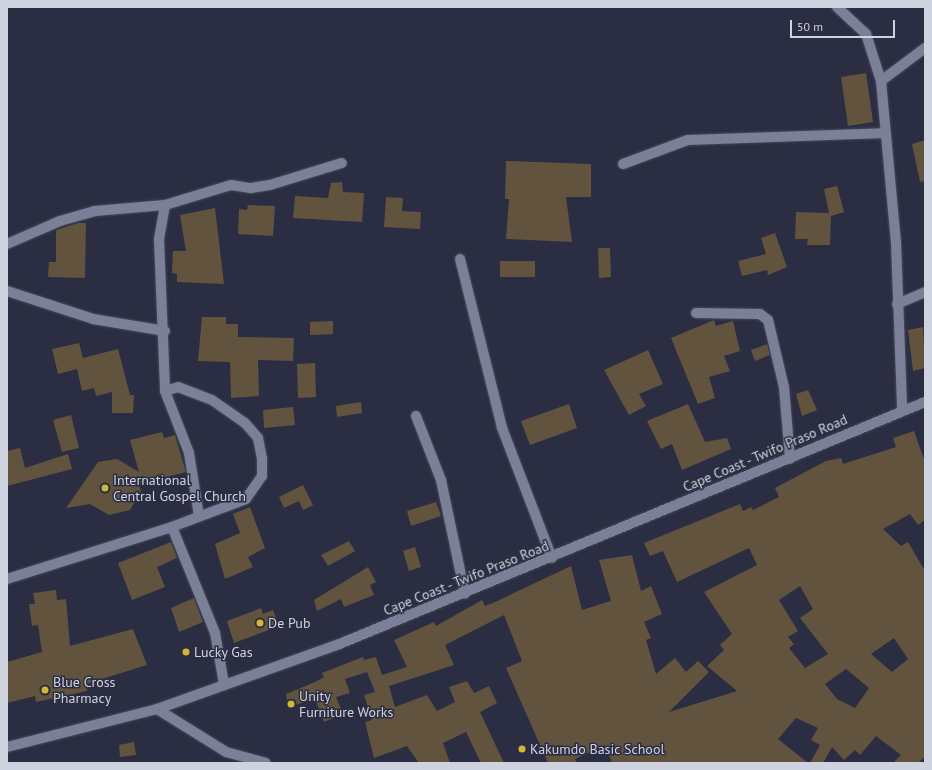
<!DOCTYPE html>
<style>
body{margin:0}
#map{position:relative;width:932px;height:770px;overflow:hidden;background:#2b2e42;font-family:"PT Sans",sans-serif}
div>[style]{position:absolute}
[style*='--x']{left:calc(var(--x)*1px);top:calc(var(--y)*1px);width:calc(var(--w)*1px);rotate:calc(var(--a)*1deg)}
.building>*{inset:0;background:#61533e}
.roads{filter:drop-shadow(0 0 1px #484b5b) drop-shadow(0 0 1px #484b5b)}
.minor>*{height:10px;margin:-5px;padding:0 5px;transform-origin:5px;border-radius:5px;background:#7b7f98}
.secondary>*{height:10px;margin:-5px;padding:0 5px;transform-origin:5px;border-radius:5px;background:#7b7f98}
.dots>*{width:11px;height:11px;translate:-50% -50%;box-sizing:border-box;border:2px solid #2b2e42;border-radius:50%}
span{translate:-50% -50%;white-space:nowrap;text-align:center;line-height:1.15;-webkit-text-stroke:3px #2b2e42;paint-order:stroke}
.street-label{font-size:14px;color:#cfd2df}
.poi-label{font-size:14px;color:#cfd2df}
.left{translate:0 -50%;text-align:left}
.frame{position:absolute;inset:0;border:8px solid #cfd2df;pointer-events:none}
.scale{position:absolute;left:790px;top:20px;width:105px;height:18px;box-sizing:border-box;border:2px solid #cfd2df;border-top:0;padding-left:5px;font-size:12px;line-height:14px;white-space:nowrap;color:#cfd2df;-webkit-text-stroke:3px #2b2e42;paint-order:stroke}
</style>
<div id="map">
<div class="building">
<div style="clip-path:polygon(866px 73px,873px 122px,848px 126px,841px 77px)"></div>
<div style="clip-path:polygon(925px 140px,925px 181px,920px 182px,912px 144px)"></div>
<div style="clip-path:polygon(506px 161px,591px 164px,591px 197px,566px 197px,572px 242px,506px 239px,509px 199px,505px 199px)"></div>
<div style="clip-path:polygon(342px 182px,343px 192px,364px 193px,362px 222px,293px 218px,295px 196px,328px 198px,331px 183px)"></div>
<div style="clip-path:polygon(837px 186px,844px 212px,831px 216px,830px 245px,807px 245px,808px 239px,795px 239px,796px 212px,829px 213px,824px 189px)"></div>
<div style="clip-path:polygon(386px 197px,403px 198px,402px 211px,421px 212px,420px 229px,384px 227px)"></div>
<div style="clip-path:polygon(248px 205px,275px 206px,273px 236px,238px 234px,239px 209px,247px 210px)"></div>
<div style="clip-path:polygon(215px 208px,224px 284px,177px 282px,177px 274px,172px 273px,173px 251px,186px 251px,180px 215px)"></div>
<div style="clip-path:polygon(78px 223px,86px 223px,85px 278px,48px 277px,49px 262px,56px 262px,56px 230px)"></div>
<div style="clip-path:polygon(775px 233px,787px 267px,768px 275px,767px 270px,742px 276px,738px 261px,766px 254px,761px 238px)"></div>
<div style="clip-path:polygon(598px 248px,610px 248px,611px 277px,599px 278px)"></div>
<div style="clip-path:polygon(500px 261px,535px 261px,535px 277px,500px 277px)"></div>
<div style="clip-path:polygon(202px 317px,226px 317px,226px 324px,238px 324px,238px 337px,294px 338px,293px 361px,258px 360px,259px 396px,231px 398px,230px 362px,198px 361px)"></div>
<div style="clip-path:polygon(714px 320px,716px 326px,733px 321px,740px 351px,724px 356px,730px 371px,709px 377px,715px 398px,698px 404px,671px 338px)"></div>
<div style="clip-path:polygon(333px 321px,333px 334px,310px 335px,310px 322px)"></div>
<div style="clip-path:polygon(923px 327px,925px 368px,913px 371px,908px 330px)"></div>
<div style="clip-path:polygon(79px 343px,83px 358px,118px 349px,130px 395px,134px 395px,133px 413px,112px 413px,112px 392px,96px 396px,94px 388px,82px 391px,77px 369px,58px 374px,52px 349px)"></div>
<div style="clip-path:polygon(767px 344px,770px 355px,755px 361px,751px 350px)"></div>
<div style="clip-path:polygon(648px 350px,663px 384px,639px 394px,646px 406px,629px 415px,604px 370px)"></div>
<div style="clip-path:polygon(315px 363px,316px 397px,298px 398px,297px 364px)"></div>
<div style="clip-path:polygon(808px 390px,817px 410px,802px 416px,796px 394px)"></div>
<div style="clip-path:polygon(361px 402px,362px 413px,337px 417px,336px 406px)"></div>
<div style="clip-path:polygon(569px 404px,577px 428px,530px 445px,521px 421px)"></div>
<div style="clip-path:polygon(688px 404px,705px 442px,727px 438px,731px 449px,682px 470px,672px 444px,661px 449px,647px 421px)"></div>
<div style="clip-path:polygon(293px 407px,295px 425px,264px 428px,263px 410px)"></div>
<div style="clip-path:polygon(71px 415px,79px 448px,62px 452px,53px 420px)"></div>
<div style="clip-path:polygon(evenodd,914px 431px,925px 462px,925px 520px,918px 525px,910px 514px,883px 529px,901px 546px,908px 542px,925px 571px,925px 757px,918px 763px,893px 763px,901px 755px,876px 736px,860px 755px,855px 750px,844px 760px,832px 747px,823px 763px,810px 763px,820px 745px,811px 740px,818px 728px,796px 718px,778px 739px,808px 763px,612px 763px,605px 745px,575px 759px,577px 763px,548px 763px,506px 668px,522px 661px,504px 615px,445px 645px,454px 665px,389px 686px,395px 707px,427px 695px,437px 711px,455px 702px,449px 687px,467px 681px,474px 693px,489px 686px,497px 703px,480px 712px,504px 763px,481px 763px,466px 732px,443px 743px,450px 763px,419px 763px,407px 746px,374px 758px,365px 722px,372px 720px,364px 695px,375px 692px,367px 672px,345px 679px,350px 693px,336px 697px,343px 714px,324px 722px,315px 699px,288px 707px,286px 694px,315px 682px,324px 677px,322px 673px,363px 657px,364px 660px,376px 657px,382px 675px,407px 667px,394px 640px,434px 622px,436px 626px,482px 600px,485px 606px,495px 602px,571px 566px,582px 610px,611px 601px,599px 560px,632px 555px,641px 591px,651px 586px,662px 614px,644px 622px,651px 638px,646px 640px,656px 674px,675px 658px,686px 672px,698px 661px,709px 672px,669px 712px,737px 691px,707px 666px,724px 650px,720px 645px,732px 634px,704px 592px,757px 565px,749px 548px,677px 582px,663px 551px,650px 556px,644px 543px,740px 504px,743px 511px,751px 507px,753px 510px,779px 497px,775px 488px,805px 472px,826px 461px,841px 458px,843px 464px,896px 447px,893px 438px,914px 431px,800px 586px,813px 609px,800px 618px,828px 654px,805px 668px,789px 648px,794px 644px,788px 637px,798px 631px,779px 600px,800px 586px,914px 431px,894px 638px,908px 659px,892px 672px,871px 654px,894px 638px,914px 431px,846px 669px,869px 688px,855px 708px,837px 699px,825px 684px,846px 669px)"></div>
<div style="clip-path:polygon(162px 432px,164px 438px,175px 435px,186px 472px,139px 484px,141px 492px,130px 510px,109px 515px,90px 504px,66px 508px,98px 462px,117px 459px,139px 472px,130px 440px)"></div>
<div style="clip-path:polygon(20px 448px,25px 468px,68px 454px,72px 469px,7px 486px,7px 451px)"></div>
<div style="clip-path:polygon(303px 485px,313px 505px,303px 510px,299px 501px,284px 508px,279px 497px)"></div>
<div style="clip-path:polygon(436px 502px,441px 516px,411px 526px,407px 511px)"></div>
<div style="clip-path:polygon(250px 507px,265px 548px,248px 557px,253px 567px,225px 579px,215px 544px,240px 533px,233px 514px)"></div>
<div style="clip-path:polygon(349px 541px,355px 551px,328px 566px,321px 555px)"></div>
<div style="clip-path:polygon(171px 542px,177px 558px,157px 567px,165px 587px,132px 600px,118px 563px)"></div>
<div style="clip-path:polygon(415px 547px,421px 567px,409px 571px,403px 551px)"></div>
<div style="clip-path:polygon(368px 567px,376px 582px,370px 585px,374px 595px,344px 607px,341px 599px,317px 611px,314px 600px)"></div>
<div style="clip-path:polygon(56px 590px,57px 600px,66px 599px,70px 646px,133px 629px,147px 665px,86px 684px,87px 691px,36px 702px,35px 696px,7px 703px,7px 662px,42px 652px,38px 625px,32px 626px,29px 604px,35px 604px,33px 593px)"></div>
<div style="clip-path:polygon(194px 598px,203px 622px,179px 632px,171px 608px)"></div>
<div style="clip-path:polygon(261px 608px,263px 614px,273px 610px,279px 626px,234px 643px,227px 621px)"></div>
<div style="clip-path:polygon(134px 742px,136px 755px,120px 757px,119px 745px)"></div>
</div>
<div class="roads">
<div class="minor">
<div style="--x:837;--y:7;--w:40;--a:43"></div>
<div style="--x:866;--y:34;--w:49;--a:72.3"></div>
<div style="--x:881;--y:81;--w:162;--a:84.7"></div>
<div style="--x:896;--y:242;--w:167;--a:87.9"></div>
<div style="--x:881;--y:81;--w:55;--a:-36.9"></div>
<div style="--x:623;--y:164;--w:69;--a:-20.3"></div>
<div style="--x:688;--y:140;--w:197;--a:-2"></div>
<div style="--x:165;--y:205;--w:35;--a:100"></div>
<div style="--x:159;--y:239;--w:152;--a:87.7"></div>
<div style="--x:165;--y:391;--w:66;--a:68.8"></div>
<div style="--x:189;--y:453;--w:64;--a:81"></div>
<div style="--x:7;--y:244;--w:58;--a:-23.5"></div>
<div style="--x:60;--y:221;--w:36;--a:-16"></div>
<div style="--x:95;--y:211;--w:70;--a:-4.9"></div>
<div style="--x:165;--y:205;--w:69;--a:-16.9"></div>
<div style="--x:231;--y:185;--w:20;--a:9"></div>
<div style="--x:251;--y:188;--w:19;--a:-9"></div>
<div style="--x:270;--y:185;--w:75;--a:-17"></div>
<div style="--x:460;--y:259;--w:174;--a:76"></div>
<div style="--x:502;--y:428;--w:139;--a:69"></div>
<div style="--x:7;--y:291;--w:90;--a:18"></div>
<div style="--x:93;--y:319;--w:73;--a:9.5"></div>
<div style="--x:897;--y:304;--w:30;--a:-23"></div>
<div style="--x:696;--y:313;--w:64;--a:0.9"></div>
<div style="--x:760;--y:314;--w:10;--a:37"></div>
<div style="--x:768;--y:320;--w:69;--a:76.6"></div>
<div style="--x:784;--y:387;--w:72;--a:85.2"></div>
<div style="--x:165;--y:391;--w:14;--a:-17"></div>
<div style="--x:178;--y:387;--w:36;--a:21"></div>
<div style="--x:212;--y:400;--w:40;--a:34.9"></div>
<div style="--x:245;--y:423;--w:20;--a:49"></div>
<div style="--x:258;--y:438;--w:20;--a:79"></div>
<div style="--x:262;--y:458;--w:18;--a:90"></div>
<div style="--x:262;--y:476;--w:28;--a:125"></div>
<div style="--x:246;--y:499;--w:79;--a:159.3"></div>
<div style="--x:416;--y:416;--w:69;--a:68.7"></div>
<div style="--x:441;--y:480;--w:116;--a:78.1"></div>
<div style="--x:7;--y:579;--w:173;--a:-17.5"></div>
<div style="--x:172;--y:527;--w:114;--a:67.9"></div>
<div style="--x:215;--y:633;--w:52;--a:80"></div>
<div style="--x:157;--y:709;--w:81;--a:31.9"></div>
<div style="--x:226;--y:752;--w:41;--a:15.4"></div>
</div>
<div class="secondary">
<div style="--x:7;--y:747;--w:155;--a:-14.2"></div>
<div style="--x:157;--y:709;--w:191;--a:-19.6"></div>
<div style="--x:337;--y:645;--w:636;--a:-22.45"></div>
</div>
</div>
<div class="dots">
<div style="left:105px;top:488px;background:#d4b635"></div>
<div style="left:260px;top:623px;background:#d4b635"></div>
<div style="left:186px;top:652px;background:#d4b635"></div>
<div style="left:45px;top:690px;background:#d4b635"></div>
<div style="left:291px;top:704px;background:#d4b635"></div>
<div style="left:522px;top:749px;background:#d4b635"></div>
</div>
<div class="street-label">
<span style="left:765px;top:453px;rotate:-23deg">Cape Coast - Twifo Praso Road</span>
<span style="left:466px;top:578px;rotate:-22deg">Cape Coast - Twifo Praso Road</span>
</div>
<div class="poi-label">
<span class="left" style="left:113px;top:488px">International<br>Central Gospel Church</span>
<span class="left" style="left:268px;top:623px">De Pub</span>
<span class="left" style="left:194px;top:652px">Lucky Gas</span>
<span class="left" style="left:53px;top:690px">Blue Cross<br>Pharmacy</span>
<span class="left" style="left:299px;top:704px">Unity<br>Furniture Works</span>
<span class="left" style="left:530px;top:749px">Kakumdo Basic School</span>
</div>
<div class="frame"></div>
<div class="scale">50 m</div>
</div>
